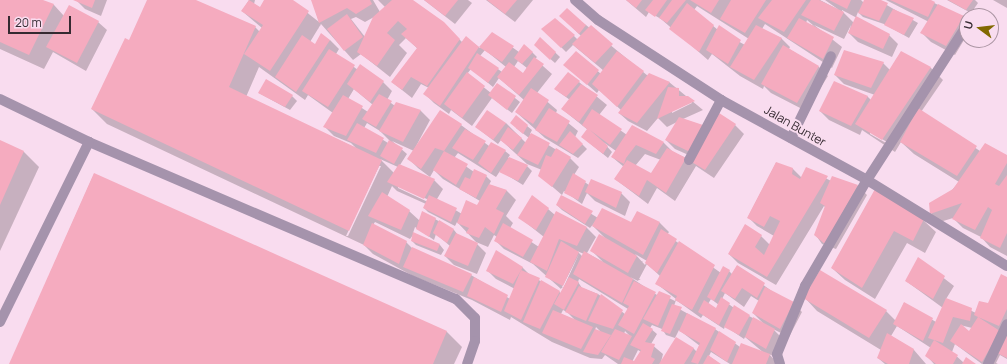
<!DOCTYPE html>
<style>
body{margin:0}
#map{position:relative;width:1007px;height:364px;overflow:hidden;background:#f9dcef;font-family:Manrope,sans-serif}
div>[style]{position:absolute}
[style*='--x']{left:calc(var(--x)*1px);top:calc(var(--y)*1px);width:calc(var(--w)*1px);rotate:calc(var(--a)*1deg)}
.shadow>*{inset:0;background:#0003}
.building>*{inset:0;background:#f5abbf}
.lane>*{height:10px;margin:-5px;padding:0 5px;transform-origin:5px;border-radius:5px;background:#a593ac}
.street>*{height:10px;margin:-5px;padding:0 5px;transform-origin:5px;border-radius:5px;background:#a593ac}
span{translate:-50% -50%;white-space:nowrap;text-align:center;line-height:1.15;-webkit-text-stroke:4px #f9dcef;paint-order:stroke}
.street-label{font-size:12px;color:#352a31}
.north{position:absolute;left:959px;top:8px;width:40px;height:40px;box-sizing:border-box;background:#f9dcef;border:1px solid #ab95a3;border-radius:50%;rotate:285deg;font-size:11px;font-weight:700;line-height:16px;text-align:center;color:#352a31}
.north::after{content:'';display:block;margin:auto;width:14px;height:18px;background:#826901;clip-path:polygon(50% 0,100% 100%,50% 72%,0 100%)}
.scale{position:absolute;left:8px;top:16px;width:63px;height:18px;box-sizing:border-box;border:2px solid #352a31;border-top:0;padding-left:5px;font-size:12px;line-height:14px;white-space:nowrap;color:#352a31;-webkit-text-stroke:3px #f9dcef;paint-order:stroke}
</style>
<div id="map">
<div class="shadow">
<div style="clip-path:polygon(0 0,40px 0,54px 5px,64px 16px,98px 22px,107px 30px,86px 71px,53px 52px,44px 69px,0 49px)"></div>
<div style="clip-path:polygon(76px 0,107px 0,101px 16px,85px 9px)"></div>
<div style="clip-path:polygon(evenodd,148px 0,194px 0,255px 27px,260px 32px,262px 28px,242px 11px,249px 0,255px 0,254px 4px,260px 8px,266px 0,291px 0,319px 22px,312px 0,373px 0,380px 12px,385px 7px,378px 0,411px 0,443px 23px,462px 42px,466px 37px,480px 48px,492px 33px,519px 52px,532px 52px,537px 57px,535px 59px,552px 74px,537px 93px,557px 110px,556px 113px,578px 131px,575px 137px,587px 149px,578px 158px,545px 138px,516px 112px,524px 100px,499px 78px,493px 87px,471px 69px,467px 74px,491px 93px,497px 84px,520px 102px,512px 113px,492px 98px,472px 126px,451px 110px,449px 114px,434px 103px,425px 94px,429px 88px,421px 84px,412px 98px,392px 82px,418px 49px,406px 38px,399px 45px,407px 53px,390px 77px,361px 54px,353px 60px,321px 24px,310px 42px,315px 45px,330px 40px,339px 49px,336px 54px,358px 70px,383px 82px,392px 91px,387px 100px,395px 106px,396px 104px,421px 111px,430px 120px,414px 150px,461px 125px,489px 146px,505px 151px,510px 155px,508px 158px,527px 166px,532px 171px,523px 185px,500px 171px,496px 177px,458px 153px,454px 158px,474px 172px,486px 176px,491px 181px,489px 185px,507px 191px,516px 200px,506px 216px,513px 223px,510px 228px,539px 247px,544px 237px,520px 218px,548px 209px,555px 215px,556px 213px,587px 228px,596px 237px,587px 253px,603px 262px,591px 250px,606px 239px,593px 226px,596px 221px,590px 228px,562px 210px,557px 205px,562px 196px,598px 218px,631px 223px,637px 213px,660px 223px,669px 232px,667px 235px,721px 273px,729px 271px,732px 274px,737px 266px,773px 292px,793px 303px,802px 312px,789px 337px,773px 329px,783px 339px,775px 357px,769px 354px,778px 364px,730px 364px,711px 352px,709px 356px,720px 364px,618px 364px,605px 355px,602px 359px,590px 358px,552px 342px,511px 317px,510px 320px,472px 300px,413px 276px,373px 254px,364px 245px,107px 124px,92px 109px,129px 42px,148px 0,356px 17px,365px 22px,374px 17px,365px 37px,351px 19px,356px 17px,148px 0,485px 50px,506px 67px,502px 72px,480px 56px,485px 50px,148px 0,518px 61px,527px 68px,523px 74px,514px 67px,518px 61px,148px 0,259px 67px,305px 100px,308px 95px,333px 113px,325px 127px,334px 136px,351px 143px,356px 148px,246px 97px,259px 67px,148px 0,354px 89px,373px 105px,368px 112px,348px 99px,354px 89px,148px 0,367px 123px,380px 131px,390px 141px,388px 143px,364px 128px,367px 123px,148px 0,392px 141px,414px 151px,409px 159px,418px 168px,430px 177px,434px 170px,443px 179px,480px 201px,477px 206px,462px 214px,437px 199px,443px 189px,434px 180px,400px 165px,407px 154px,392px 141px,148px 0,380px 159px,398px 167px,394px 173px,380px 159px,148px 0,379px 166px,381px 166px,348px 236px,346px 236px,379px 166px,148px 0,392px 186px,397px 191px,426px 204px,424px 208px,428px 212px,455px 226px,457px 222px,476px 242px,488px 247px,494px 235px,497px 237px,495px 240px,504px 249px,533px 264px,561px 289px,579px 254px,561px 293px,530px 275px,522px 267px,487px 270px,496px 279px,515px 289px,510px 299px,471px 275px,413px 249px,406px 242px,373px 225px,375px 222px,410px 239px,413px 235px,412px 241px,416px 245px,441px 255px,444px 250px,440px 245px,413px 233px,415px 227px,434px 240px,436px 234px,450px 246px,445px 256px,454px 265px,477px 274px,486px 253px,477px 244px,458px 235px,454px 230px,435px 219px,420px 221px,409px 211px,387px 197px,392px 186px,148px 0,398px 186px,429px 200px,428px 202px,398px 188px,398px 186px,148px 0,577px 251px,584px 254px,583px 257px,577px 251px,148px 0,635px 254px,647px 261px,645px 265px,635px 254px,148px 0,647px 264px,660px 276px,657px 284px,676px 299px,675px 301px,659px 293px,657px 295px,630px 277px,638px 281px,647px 264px,148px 0,579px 279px,628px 309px,625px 314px,598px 294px,582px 288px,578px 282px,579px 279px,148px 0,725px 293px,744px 307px,751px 296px,759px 301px,753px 313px,764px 324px,734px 308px,722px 299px,725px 293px,148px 0,711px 299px,719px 305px,716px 309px,708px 304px,711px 299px,148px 0,676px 300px,701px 318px,703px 315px,724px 329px,725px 326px,744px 339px,745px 337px,764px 353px,740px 347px,715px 329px,674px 306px,676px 300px,148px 0,563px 310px,567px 312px,575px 320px,561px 314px,563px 310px,148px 0,652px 325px,662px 329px,666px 335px,675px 338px,679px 330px,700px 346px,697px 352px,693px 348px,661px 362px,663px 354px,651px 344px,657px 334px,650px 328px,652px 325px,148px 0,596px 327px,601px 332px,595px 330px,596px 327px,148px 0,625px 331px,630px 336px,624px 334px,625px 331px,148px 0,638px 350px,641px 352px,635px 363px,632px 362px,638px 350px)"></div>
<div style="clip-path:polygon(424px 0,468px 0,472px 3px,455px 24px)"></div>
<div style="clip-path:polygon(486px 0,533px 0,515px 22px)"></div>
<div style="clip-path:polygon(evenodd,626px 0,820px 0,839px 10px,825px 0,861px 0,864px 3px,865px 0,878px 0,918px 23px,909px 38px,884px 24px,863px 17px,858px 12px,856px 17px,889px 35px,898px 44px,892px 57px,858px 42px,849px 33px,851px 25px,844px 39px,814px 25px,842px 47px,832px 68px,765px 24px,762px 29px,781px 38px,790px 47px,789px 49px,819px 67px,828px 76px,806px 111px,771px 93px,764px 86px,763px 89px,740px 76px,712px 54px,708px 60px,661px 19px,649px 12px,646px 17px,626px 0,697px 6px,749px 39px,745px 45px,718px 30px,694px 10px,697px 6px,626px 0,842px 10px,857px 18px,854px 23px,842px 11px,842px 10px,626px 0,807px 20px,814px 26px,806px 23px,807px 20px)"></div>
<div style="clip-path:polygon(886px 0,928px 0,963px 17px,967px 21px,967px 35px,955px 55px,931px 42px,922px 33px,929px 22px)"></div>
<div style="clip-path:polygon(947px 0,975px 0,978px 3px,971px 13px)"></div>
<div style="clip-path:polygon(993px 0,1007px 0,1007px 8px)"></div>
<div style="clip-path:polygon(evenodd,561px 16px,586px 25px,648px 76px,669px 82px,703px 110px,683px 119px,702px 126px,735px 125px,744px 134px,714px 178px,696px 166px,675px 201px,657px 188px,648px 204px,615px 179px,624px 167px,612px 157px,616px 151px,603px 142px,612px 152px,608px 158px,587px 141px,588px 130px,562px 109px,570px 100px,555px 89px,579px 82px,607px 105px,599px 115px,627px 135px,633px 127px,664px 143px,673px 152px,686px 158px,693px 157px,675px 149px,666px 140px,677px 122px,667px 127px,658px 118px,647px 131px,628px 121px,619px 113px,621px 110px,599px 90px,597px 93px,565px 65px,576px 52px,601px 74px,604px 71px,573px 45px,566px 52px,543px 29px,574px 36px,578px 40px,581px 36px,561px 16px,692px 102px,692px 103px,672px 113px,672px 111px,692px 102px,561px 16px,645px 154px,661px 160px,652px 175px,635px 166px,645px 154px)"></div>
<div style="clip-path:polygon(540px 38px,560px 57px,555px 63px,540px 50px)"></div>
<div style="clip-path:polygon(evenodd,901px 52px,931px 68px,943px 80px,921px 112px,980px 151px,1007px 156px,1007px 256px,990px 247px,981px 237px,963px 228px,953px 218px,940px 222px,931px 214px,959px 182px,914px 154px,901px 142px,895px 152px,862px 130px,860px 135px,829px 120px,820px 111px,867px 96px,871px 100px,875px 95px,844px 84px,835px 75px,883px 63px,890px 70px,901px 52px,870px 132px,887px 142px,886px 143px,870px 134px,870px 132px)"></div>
<div style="clip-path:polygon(259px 93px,292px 96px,297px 101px,290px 110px)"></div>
<div style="clip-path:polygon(516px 117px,532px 130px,530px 134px,570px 158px,579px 167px,574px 175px,589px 185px,621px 193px,630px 202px,625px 216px,595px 201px,587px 193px,582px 204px,564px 191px,562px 195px,540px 176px,542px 170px,527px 164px,501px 140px,498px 144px,476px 127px,506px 123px,526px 143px,529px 138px,516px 128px)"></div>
<div style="clip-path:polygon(0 141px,24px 152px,39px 167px,0 251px)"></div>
<div style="clip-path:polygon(776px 163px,793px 169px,802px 178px,807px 168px,831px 181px,833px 177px,858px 186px,867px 195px,836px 249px,822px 244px,815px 234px,826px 208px,824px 206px,776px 285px,738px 263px,729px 254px,761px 236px,770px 245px,774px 236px,757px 226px,748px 217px)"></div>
<div style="clip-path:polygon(94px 174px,447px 332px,462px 347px,454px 364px,10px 364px)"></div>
<div style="clip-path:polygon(876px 190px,923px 220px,936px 232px,925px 253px,907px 243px,875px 299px,845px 280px,832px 268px)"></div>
<div style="clip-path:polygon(evenodd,919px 259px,954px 286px,946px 299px,976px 313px,988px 304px,1007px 279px,1007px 359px,1000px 355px,996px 363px,998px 364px,982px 364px,955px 344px,952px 352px,964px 363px,974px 364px,934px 364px,927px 356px,931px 348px,897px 326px,891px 336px,914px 350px,926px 364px,885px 364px,878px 358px,881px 350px,817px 311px,805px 298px,821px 272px,886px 311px,896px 321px,904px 303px,936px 322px,943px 308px,906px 281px,919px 259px,960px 325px,972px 328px,969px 332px,960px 325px)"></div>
</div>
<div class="building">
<div style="clip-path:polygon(0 0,43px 0,54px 4px,29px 55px,0 42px)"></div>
<div style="clip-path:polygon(73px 0,95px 0,92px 8px)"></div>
<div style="clip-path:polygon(147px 0,196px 0,256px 26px,229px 87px,382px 160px,349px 231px,91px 109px,125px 38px,129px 40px)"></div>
<div style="clip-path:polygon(249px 0,260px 7px,264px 0,293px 0,309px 11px,270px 71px,244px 54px,263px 25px,241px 11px)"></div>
<div style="clip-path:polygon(311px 0,370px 0,372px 4px,356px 14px,347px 8px,319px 23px)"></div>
<div style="clip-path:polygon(392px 0,413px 0,444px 22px,460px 39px,427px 86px,411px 77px,402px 90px,391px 82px,417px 48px,401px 34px,407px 29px,398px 21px,387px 33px,395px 40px,377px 66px,357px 52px,373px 17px)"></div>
<div style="clip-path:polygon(424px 0,458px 0,445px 16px)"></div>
<div style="clip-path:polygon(487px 0,517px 0,505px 14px)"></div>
<div style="clip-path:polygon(626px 0,642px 0,636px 8px)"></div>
<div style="clip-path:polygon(653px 0,667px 0,655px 17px,645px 10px)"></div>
<div style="clip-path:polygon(672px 0,686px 0,667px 23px,659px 18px)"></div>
<div style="clip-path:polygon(690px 0,719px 0,711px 13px)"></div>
<div style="clip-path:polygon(731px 0,766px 0,745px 33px,720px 19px)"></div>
<div style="clip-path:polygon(772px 0,806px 0,784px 32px,758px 18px)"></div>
<div style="clip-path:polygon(811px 0,819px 0,844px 12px,834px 31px,801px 15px)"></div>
<div style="clip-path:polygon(829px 0,851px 0,847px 9px)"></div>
<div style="clip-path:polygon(864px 0,881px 0,888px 3px,879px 21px,858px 13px)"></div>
<div style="clip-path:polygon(890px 0,931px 0,935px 2px,928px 17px)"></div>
<div style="clip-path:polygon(948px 0,973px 0,966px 10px)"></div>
<div style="clip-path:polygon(687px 3px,714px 25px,699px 52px,669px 29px)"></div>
<div style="clip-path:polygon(938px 4px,964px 16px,946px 46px,920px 33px)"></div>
<div style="clip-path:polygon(69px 5px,99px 21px,77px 63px,46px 47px)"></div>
<div style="clip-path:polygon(567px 8px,586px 25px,579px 34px,559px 16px)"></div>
<div style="clip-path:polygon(893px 9px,914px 18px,904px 35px,884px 25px)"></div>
<div style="clip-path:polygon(347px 14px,363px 37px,344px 51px,327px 29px)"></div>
<div style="clip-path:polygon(856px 16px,890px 34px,883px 49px,848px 33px)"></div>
<div style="clip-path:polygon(555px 18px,575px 35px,561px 48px,541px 29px)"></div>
<div style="clip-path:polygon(799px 18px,834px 37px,823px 59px,787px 38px)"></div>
<div style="clip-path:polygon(591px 25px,613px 44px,595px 63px,572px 44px)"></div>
<div style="clip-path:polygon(719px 25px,741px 40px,728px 64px,706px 50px)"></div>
<div style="clip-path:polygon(756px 25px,782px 38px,754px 80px,730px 67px)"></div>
<div style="clip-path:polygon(492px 32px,514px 46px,502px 62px,479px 47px)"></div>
<div style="clip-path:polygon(321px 33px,330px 40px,296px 92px,275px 77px,302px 35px,315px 44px)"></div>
<div style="clip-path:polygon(466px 36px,479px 47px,440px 106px,423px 94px)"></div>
<div style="clip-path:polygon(540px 37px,556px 52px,550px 60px,534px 45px)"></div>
<div style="clip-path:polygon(524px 44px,533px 52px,522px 64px,514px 58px)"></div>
<div style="clip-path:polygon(783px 45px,819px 66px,797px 103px,761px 84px)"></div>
<div style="clip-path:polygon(329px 49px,355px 65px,328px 107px,302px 91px)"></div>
<div style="clip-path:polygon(844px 50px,884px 62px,871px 88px,834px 75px)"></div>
<div style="clip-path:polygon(576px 51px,599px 70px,587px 85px,563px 65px)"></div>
<div style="clip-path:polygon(617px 51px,644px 71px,617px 107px,592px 84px)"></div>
<div style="clip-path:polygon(901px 51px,931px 67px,882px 140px,855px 124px)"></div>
<div style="clip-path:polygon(477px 53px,499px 68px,488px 83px,468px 68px)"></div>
<div style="clip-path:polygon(534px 57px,544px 64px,519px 95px,497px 77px,509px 62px,523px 73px)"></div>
<div style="clip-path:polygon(360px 64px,384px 81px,370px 102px,347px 84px)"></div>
<div style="clip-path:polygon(467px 72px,485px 86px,462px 118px,444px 104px)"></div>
<div style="clip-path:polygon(568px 72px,580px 81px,566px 97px,554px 89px)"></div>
<div style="clip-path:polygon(649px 73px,670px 82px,637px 123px,618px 113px)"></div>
<div style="clip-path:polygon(266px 79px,293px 95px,285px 107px,258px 93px)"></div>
<div style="clip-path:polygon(834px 81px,868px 96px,851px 126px,819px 111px)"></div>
<div style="clip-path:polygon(497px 83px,516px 96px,507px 110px,488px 95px)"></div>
<div style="clip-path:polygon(581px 84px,598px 95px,579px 122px,561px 109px)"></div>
<div style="clip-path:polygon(668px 87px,679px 88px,679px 96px,688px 96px,695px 101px,657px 119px)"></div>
<div style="clip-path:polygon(531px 88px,549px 100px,533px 124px,515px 112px)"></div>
<div style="clip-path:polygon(379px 94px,392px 101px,376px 127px,362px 119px)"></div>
<div style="clip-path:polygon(343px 95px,363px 106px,346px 136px,323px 127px)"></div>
<div style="clip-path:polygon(396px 102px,421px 110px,403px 142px,379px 131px)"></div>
<div style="clip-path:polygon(549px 108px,570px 121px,557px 142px,535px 130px)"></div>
<div style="clip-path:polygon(918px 108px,977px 146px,957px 176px,900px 142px)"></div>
<div style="clip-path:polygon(592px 109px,622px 129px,610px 145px,590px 130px,608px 146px,603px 154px,581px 137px,587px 129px,582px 125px)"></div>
<div style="clip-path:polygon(440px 110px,462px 124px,444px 151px,468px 164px,456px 185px,433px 170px,444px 151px,435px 148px,421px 169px,407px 159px)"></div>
<div style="clip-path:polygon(487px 110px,506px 123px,493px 140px,475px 127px)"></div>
<div style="clip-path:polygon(716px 111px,736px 124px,705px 170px,690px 161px)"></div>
<div style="clip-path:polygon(516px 115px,528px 125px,523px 134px,510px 123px)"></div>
<div style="clip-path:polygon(679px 117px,703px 125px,690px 152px,665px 140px)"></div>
<div style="clip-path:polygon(357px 123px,384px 138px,376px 153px,347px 140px)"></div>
<div style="clip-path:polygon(632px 125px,664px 142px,656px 154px,636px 145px,626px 158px,624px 164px,611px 157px)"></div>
<div style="clip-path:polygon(508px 127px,522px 138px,513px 150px,500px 140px)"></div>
<div style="clip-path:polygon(465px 129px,486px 141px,473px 160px,452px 148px)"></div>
<div style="clip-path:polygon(570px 131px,583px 144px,573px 154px,559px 145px)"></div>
<div style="clip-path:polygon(531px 133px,550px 143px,538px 165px,517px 155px)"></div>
<div style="clip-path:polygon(0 140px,24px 151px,0 205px)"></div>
<div style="clip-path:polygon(389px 140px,403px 148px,394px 164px,380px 156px)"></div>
<div style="clip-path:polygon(491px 142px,506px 150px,491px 173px,478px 163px)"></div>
<div style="clip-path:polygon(985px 143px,1007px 155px,1007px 163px,995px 184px,999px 186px,1007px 175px,1007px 233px,1000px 248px,980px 238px,992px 210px,988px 207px,975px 230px,952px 219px,962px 203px,930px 214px,929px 203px,953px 189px)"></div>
<div style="clip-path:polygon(556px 148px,571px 157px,552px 187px,538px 176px,546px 155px,551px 157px)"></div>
<div style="clip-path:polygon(667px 148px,686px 158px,666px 193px,647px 180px,639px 196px,614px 179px,627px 160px,651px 173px)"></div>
<div style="clip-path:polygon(509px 157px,528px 165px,518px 181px,499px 172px)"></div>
<div style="clip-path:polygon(776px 162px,793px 168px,792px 174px,800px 179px,806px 167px,828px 176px,767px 277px,728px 254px,745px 224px,762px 235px,755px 247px,764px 255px,780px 221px,770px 216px,764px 227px,747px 218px)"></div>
<div style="clip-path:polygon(399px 164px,435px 179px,424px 199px,387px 182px)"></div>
<div style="clip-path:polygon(474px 169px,487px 175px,476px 198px,459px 189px,465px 177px,470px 179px)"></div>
<div style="clip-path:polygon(94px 173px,447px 331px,433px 364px,9px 364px)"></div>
<div style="clip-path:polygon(573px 173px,586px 181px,578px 200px,564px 193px)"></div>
<div style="clip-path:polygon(832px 176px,858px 185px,825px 244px,814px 235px,825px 206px,820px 203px)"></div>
<div style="clip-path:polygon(591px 179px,622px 192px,616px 208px,585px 192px)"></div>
<div style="clip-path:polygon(489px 184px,507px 190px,496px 209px,504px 213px,494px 234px,485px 227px,479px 238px,466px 233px,469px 228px,457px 223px,466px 200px,477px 205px)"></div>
<div style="clip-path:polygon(875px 189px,924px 219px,913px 241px,894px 231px,862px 288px,831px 268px)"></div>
<div style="clip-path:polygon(382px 192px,410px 210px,401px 230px,368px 216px)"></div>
<div style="clip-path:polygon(429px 195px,457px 208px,451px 222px,423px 208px)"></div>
<div style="clip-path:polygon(532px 195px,549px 208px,536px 230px,518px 218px)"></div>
<div style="clip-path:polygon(561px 195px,593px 211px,585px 224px,556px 205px)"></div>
<div style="clip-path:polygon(602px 208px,631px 222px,637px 211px,660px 222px,643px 255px,592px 226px)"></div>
<div style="clip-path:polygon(422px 211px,436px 218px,429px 237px,416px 229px)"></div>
<div style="clip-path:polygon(556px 211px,587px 227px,577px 246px,559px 239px,547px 271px,530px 262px)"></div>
<div style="clip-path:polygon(439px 220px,454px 229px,447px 243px,433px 233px)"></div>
<div style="clip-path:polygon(372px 223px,407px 241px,399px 264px,363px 245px)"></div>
<div style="clip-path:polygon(503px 223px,533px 240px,523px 257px,494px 241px)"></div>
<div style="clip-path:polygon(661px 229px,677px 239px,657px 273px,645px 263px)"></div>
<div style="clip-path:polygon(413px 232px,440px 244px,437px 251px,411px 241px)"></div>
<div style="clip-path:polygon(456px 233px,478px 243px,468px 266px,444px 256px)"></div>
<div style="clip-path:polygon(599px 234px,637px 256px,628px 273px,590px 251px)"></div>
<div style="clip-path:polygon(561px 241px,579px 252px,563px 286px,545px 277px)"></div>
<div style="clip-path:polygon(679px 241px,715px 265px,692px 310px,675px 300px,677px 296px,655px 284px)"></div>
<div style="clip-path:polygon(412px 247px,472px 274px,463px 292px,403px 267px)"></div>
<div style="clip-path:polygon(496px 250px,523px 267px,513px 284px,486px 271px)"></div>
<div style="clip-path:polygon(584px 251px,633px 279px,622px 303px,573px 274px)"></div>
<div style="clip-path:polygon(918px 257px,945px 276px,933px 299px,905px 281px)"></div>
<div style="clip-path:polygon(737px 265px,765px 283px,757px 298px,742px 288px,735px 299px,721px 291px)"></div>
<div style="clip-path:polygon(723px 266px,730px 270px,714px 301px,707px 297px)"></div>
<div style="clip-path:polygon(521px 270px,540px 278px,521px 320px,504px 311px)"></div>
<div style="clip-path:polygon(820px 270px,887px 310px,869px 338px,803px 298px)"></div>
<div style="clip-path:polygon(1001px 274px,1007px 277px,1007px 309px,999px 326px,978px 317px,1000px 331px,982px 362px,950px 341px,961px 324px,969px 331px,978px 317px,974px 315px,979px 301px,988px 303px)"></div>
<div style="clip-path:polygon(474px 277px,508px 295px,501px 312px,467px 296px)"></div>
<div style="clip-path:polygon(569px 277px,579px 282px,564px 310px,554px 304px)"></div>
<div style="clip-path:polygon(541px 280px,560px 291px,540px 329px,523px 322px)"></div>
<div style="clip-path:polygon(634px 281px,656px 292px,634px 334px,618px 325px,629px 306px,623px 303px)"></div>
<div style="clip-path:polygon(579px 286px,598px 294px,586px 321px,565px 312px)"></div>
<div style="clip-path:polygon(765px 287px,794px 302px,780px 329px,752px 313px)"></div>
<div style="clip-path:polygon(659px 291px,671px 296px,658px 326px,643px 319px)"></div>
<div style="clip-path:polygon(601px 294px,623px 310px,613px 329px,588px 321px)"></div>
<div style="clip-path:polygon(721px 297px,730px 303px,719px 325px,698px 312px,704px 300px,716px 308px)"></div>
<div style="clip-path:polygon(946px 298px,972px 308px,970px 321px,953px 317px,943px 343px,928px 338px)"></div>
<div style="clip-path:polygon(904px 302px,933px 318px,923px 341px,893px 324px)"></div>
<div style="clip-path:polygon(672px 304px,682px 307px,670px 334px,661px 331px)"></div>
<div style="clip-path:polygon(734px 305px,750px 315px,739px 335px,724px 327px)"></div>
<div style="clip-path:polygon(553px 310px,593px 327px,581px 349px,542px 333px)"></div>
<div style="clip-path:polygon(687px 313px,716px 328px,698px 364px,691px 362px,700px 343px,679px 331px)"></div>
<div style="clip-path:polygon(753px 317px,775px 329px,766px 349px,745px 337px)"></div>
<div style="clip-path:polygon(643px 323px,653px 329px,645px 342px,655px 344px,651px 357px,655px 359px,652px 364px,621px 364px,624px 357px,634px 361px,641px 350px,630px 345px)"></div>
<div style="clip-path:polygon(595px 329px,611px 335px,598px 355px,583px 352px)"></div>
<div style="clip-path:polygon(615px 329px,632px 336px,619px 360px,601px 352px)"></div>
<div style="clip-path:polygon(1007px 330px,1007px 358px,995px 352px)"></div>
<div style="clip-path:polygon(719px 331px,736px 342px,727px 362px,710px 350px)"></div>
<div style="clip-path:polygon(887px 333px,914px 349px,909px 364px,888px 364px,877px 358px)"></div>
<div style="clip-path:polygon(676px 337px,694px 348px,684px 364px,659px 364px)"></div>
<div style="clip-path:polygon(934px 340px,958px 355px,953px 364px,936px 364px,925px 356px)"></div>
<div style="clip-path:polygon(741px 343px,770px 354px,766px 364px,732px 364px)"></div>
<div style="clip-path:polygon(708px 355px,721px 364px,703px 364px)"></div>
<div style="clip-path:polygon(966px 357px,976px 364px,962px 364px)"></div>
</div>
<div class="lane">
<div style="--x:0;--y:99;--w:99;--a:25.8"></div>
<div style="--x:89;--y:142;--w:399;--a:23.2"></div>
<div style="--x:456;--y:299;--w:27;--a:45"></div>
<div style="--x:475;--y:318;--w:23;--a:90"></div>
<div style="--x:475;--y:341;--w:24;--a:109"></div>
<div style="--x:0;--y:322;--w:201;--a:-63.7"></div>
</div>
<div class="street">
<div style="--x:575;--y:0;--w:30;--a:41"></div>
<div style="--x:598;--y:20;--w:147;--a:33"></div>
<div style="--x:721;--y:100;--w:166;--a:28.7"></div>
<div style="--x:867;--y:180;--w:164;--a:31.6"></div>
<div style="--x:791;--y:138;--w:91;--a:-64"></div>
<div style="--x:689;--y:160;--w:68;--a:-61.9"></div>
<div style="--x:780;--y:364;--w:10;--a:-107"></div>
<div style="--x:777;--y:354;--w:74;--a:-67.6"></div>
<div style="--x:805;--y:286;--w:123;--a:-59.7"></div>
<div style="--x:867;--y:180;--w:177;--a:-57.2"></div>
<div style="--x:988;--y:364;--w:44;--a:-64.6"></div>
</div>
<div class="street-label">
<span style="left:795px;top:126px;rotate:30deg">Jalan Bunter</span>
</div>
<div class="north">U</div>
<div class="scale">20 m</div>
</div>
